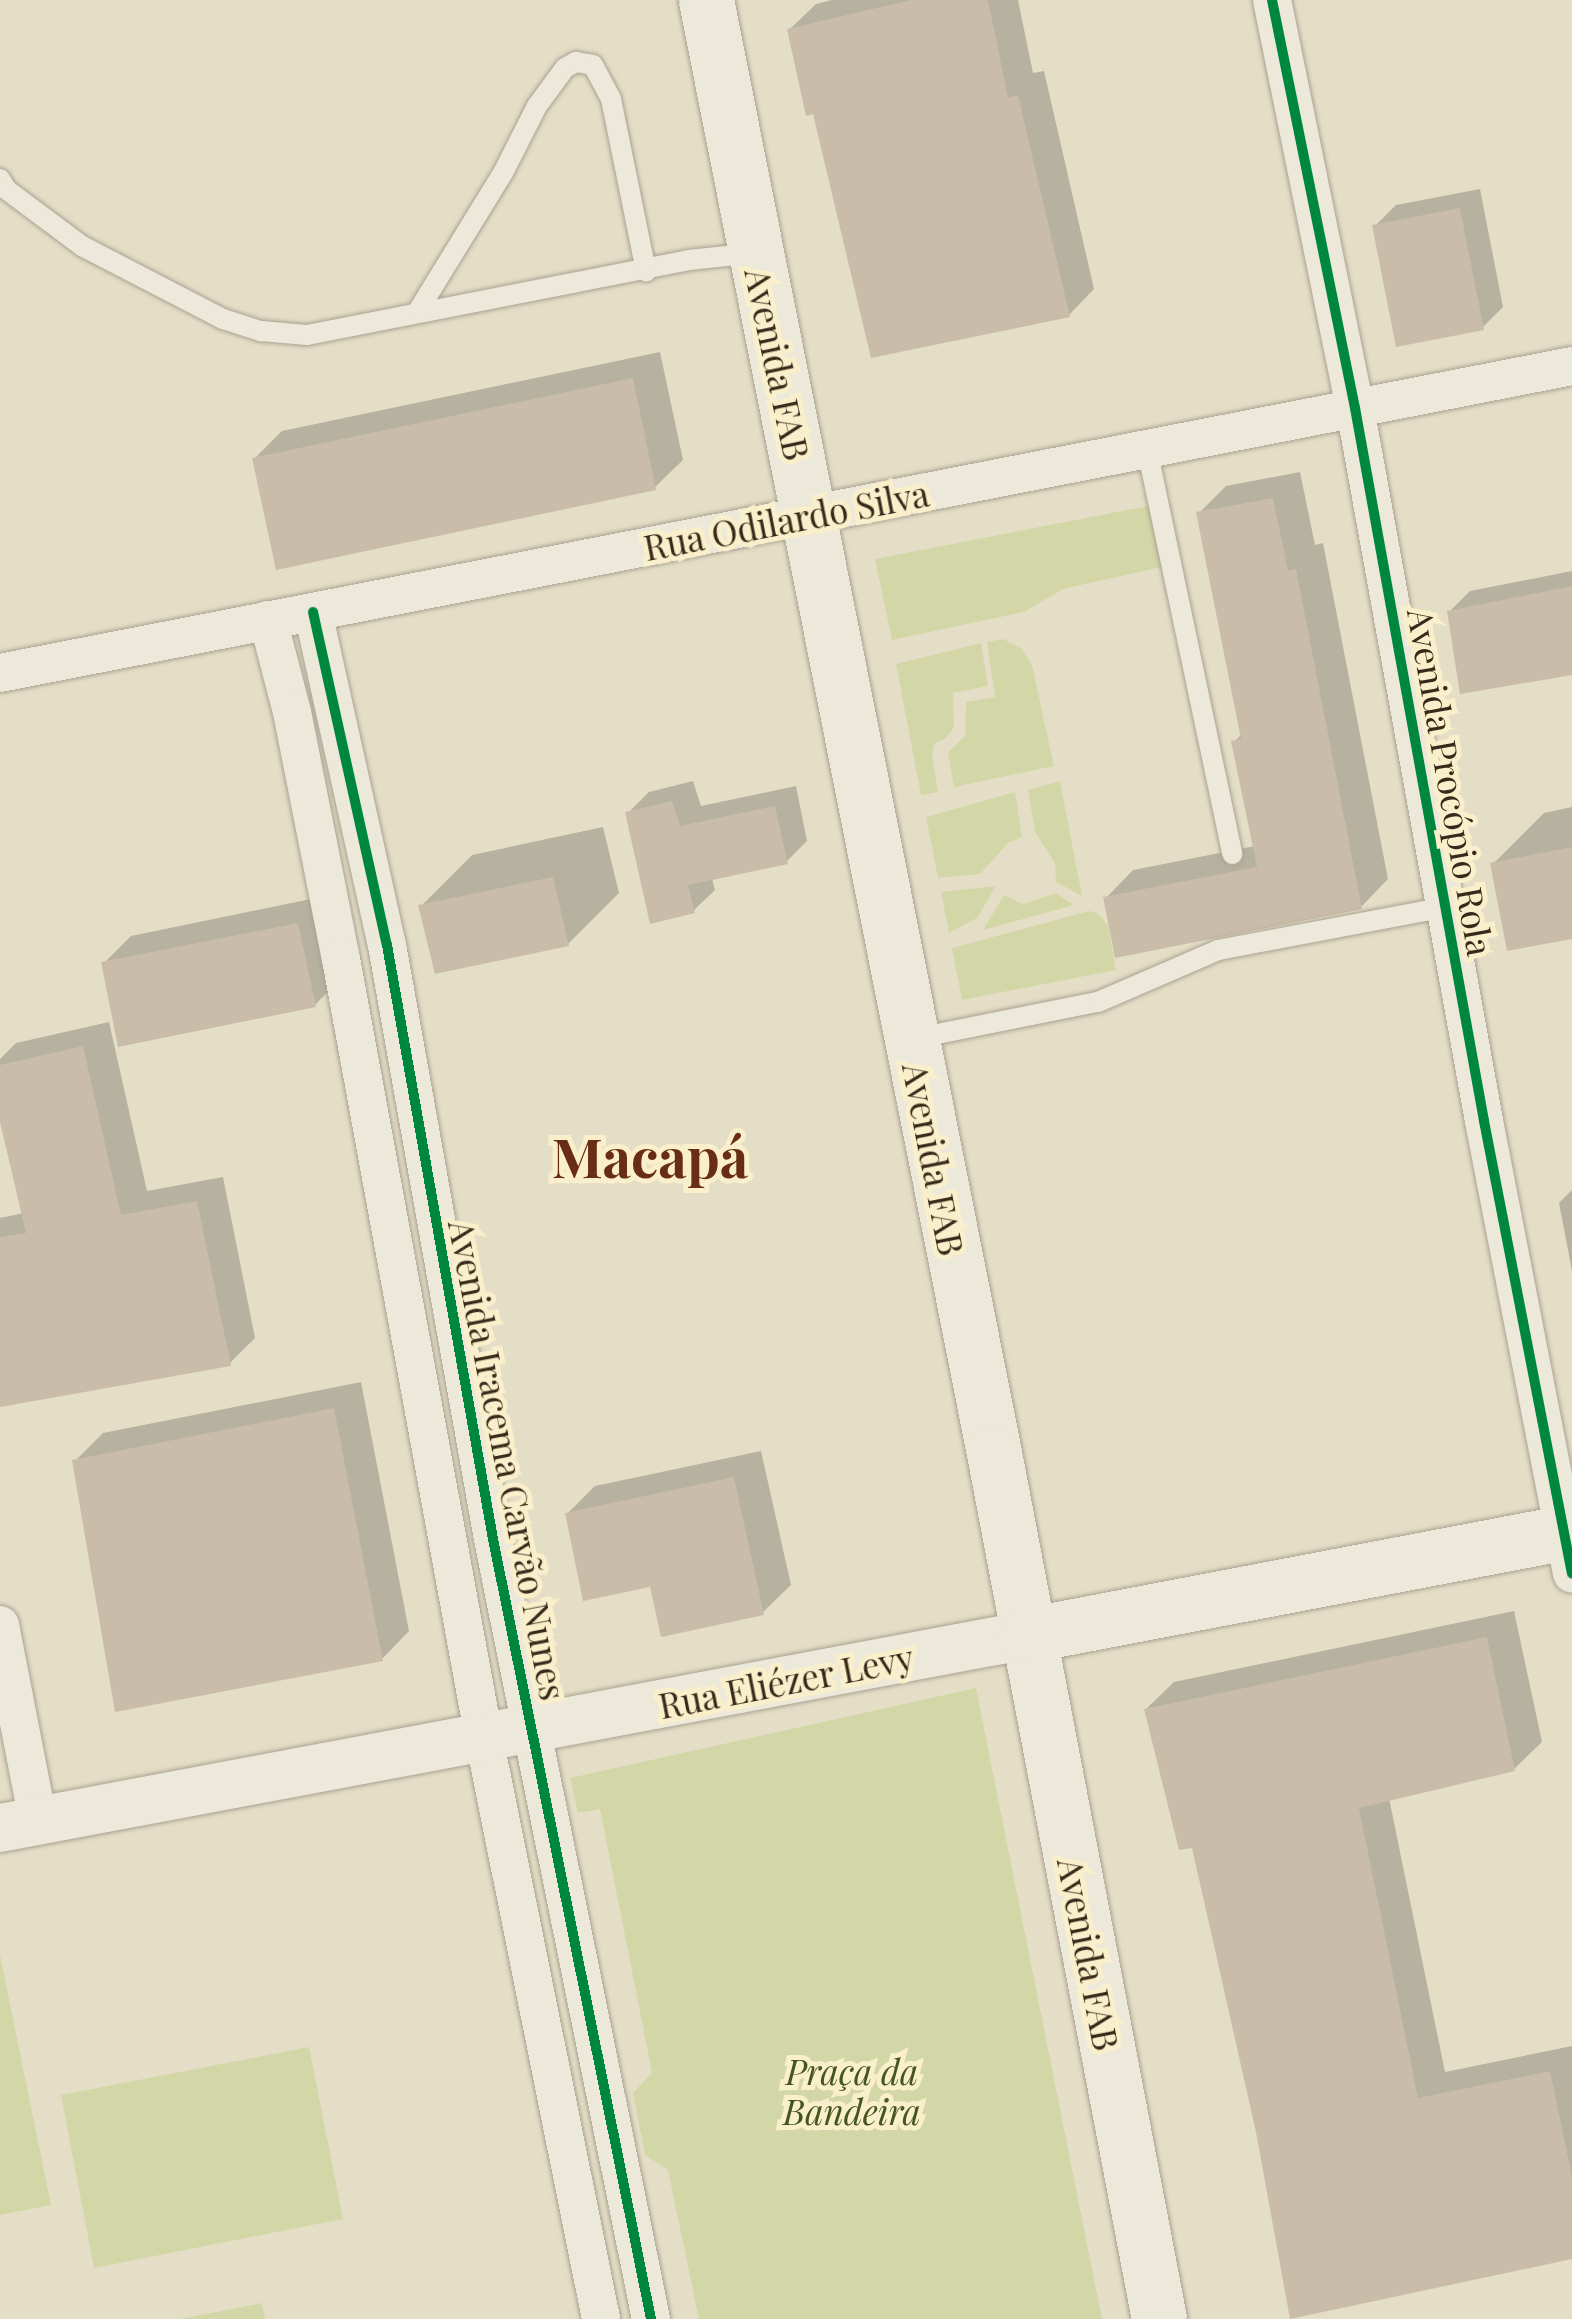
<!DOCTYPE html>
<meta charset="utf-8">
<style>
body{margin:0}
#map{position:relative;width:1572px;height:2319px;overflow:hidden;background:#e5dec7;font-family:"Playfair Display",serif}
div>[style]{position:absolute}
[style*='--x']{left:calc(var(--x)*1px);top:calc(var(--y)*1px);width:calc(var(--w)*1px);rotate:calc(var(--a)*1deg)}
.green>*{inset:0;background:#d3d7a8}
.shadow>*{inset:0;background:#0003}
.building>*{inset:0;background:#c9bca8}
.roads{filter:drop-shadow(0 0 2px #a9a291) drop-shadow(0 0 2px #a9a291)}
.service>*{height:20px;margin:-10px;padding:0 10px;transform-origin:10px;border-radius:10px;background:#ece8da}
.minor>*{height:38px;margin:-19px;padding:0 19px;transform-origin:19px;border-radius:19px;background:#ece8da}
.tertiary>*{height:48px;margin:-24px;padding:0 24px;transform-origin:24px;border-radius:24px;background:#ece8da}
.secondary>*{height:55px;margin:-27.5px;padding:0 27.5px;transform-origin:27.5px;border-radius:27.5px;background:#ece8da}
.cycleway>*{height:10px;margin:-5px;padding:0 5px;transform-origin:5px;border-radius:5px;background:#00873e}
span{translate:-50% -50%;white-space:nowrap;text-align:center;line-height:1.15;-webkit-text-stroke:10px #f9efcb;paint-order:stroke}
.street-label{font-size:35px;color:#382a1a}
.park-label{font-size:35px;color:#44561e;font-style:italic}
.town-label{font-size:55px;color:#692c15;font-weight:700}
</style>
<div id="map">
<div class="green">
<div style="clip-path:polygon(1153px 505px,1166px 566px,1063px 589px,1024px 612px,892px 640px,875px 559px)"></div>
<div style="clip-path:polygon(1003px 639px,1021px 648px,1032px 665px,1054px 766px,954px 787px,948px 752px,965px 736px,966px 702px,995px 697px,987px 642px)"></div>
<div style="clip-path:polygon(981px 643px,988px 686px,953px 693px,954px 727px,946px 738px,934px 744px,932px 755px,938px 792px,921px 795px,896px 664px)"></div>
<div style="clip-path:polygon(1060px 781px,1082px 896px,1056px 882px,1055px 863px,1035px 832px,1028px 790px)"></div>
<div style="clip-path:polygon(1015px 792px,1022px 837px,1008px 843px,980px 874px,938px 878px,926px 817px)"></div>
<div style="clip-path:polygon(996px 886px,977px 918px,949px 933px,941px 892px)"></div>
<div style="clip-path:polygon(1056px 893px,1074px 905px,983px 930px,1004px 895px,1023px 904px)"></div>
<div style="clip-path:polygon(1089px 911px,1097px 913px,1108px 925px,1116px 970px,962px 1000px,952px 948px)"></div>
<div style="clip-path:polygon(976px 1688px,1102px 2319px,699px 2319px,668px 2170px,645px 2155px,633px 2093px,652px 2073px,600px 1809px,578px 1813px,570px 1778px)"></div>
<div style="clip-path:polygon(0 1955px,51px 2205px,0 2215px)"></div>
<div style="clip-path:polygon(309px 2047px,343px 2219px,94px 2268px,61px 2095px)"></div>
<div style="clip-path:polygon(262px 2303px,265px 2319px,180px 2319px)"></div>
</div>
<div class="shadow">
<div style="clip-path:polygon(832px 0,1018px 0,1033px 73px,1044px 71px,1094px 289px,1069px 315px,815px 111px,790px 29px,816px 4px)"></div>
<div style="clip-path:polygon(1480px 189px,1503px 307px,1482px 328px,1375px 226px,1396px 205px)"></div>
<div style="clip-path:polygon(660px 352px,683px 460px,655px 487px,255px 458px,282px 431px)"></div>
<div style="clip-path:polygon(1300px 472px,1315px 545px,1323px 543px,1388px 879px,1361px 907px,1106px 898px,1133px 870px,1255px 846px,1234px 742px,1242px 734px,1199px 513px,1226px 486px)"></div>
<div style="clip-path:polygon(1572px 571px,1572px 672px,1449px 612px,1470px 591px)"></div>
<div style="clip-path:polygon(693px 781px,701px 806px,796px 786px,807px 841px,786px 862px,712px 878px,715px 890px,694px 910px,628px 813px,649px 792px)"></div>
<div style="clip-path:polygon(1572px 807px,1572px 937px,1493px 864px,1544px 813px)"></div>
<div style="clip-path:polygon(603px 827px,619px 893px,568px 944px,421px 906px,472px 855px)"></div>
<div style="clip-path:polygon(325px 896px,342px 977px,315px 1005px,104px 963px,131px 936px)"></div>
<div style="clip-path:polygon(109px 1022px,147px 1191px,223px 1177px,255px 1338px,229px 1364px,0 1404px,0 1218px,24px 1213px,0 1111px,0 1059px,16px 1043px)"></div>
<div style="clip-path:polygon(1572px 1190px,1572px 1271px,1559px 1203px)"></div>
<div style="clip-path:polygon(361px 1382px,409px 1631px,382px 1659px,75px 1461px,103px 1433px)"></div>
<div style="clip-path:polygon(761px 1451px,791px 1585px,763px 1612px,652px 1584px,567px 1514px,595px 1486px)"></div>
<div style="clip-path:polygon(1514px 1611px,1542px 1742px,1514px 1769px,1389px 1798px,1445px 2072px,1572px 2046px,1572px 2256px,1258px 2131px,1194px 1845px,1146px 1709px,1174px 1682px)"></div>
</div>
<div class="building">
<div style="clip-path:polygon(911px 0,988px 0,1008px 98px,1018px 95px,1070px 317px,871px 358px,813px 114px,806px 116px,787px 29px)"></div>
<div style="clip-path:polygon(1460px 208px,1484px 330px,1396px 347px,1372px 225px)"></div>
<div style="clip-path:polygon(633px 378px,656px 490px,276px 570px,252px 458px)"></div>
<div style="clip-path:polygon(1273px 498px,1288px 571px,1296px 569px,1362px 909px,1115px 958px,1103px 897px,1257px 867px,1231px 741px,1241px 739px,1196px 512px)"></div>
<div style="clip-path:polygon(1572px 586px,1572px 675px,1460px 694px,1447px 611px)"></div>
<div style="clip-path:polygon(672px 801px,680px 826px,775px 806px,788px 864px,688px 885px,695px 913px,650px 924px,625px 812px)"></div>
<div style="clip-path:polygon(1572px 847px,1572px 939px,1507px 951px,1490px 863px)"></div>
<div style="clip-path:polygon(553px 877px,569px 946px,435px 974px,418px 905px)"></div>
<div style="clip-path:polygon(298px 923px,316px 1007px,118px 1047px,101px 962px)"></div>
<div style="clip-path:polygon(83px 1046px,121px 1215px,197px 1201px,231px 1366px,0 1407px,0 1237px,26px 1233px,0 1122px,0 1065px)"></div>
<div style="clip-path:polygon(334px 1408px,383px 1661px,115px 1712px,72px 1460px)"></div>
<div style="clip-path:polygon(734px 1477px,764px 1615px,661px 1637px,650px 1587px,583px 1601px,565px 1513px)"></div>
<div style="clip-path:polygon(1487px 1637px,1515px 1771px,1359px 1808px,1418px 2098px,1550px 2071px,1572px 2177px,1572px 2259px,1290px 2319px,1256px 2132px,1192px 1848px,1179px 1850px,1144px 1709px)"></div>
</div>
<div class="roads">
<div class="service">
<div style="--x:0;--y:179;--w:13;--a:58"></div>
<div style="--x:7;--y:190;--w:94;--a:36.7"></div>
<div style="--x:82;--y:246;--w:159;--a:27.4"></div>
<div style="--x:223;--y:319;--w:40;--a:18"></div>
<div style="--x:261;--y:331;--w:46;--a:5"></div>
<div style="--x:307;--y:335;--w:389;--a:-11.1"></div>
<div style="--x:689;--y:260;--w:66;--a:-6.1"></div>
<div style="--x:418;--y:311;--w:164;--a:-58.4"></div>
<div style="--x:504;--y:171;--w:73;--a:-63.1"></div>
<div style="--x:537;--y:106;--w:47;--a:-53.6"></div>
<div style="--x:565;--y:68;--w:13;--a:-29"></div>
<div style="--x:576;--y:62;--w:17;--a:10"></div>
<div style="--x:593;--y:65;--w:38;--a:62"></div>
<div style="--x:611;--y:99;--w:176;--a:78.5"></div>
<div style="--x:1147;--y:449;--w:414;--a:78.1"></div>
<div style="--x:912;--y:1039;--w:190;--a:-11.3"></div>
<div style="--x:1098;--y:1002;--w:131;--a:-23.4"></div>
<div style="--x:1218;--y:950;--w:232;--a:-10.7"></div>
</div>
<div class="minor">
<div style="--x:1272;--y:0;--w:416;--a:78.5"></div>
<div style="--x:1355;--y:408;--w:725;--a:79.74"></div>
<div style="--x:1484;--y:1121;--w:461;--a:79"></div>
<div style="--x:313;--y:612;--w:341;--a:77.5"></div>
<div style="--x:387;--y:945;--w:603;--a:79.88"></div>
<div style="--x:493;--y:1539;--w:796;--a:78.55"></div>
<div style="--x:268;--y:620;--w:95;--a:75.4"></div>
<div style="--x:292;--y:712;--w:252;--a:78.8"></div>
<div style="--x:341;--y:959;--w:792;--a:79.6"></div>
<div style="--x:484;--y:1738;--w:593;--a:78.61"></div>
<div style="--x:0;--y:673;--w:1602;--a:-11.05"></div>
<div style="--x:0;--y:1625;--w:200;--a:79"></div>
</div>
<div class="tertiary">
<div style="--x:0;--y:1828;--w:1045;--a:-10.64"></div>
</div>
<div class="secondary">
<div style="--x:706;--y:0;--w:1481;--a:78.79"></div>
<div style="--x:994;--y:1453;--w:882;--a:79.21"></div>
<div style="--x:1027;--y:1635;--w:555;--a:-10.8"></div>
</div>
</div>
<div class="cycleway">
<div style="--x:1272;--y:0;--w:416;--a:78.5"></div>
<div style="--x:1355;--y:408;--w:725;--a:79.74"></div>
<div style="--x:1484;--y:1121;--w:461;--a:79"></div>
<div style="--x:313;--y:612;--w:341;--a:77.5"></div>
<div style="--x:387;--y:945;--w:603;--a:79.88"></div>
<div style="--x:493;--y:1539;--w:796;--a:78.55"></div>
</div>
<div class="street-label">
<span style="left:778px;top:364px;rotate:78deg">Avenida FAB</span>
<span style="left:786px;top:520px;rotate:-11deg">Rua Odilardo Silva</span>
<span style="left:1451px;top:782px;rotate:80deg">Avenida Procópio Rola</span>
<span style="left:934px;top:1159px;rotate:79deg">Avenida FAB</span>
<span style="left:508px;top:1460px;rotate:79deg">Avenida Iracema Carvão Nunes</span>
<span style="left:786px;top:1681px;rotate:-11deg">Rua Eliézer Levy</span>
<span style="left:1089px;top:1954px;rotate:79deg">Avenida FAB</span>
</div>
<div class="park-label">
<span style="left:852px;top:2091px">Praça da<br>Bandeira</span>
</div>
<div class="town-label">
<span style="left:650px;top:1156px">Macapá</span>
</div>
</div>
